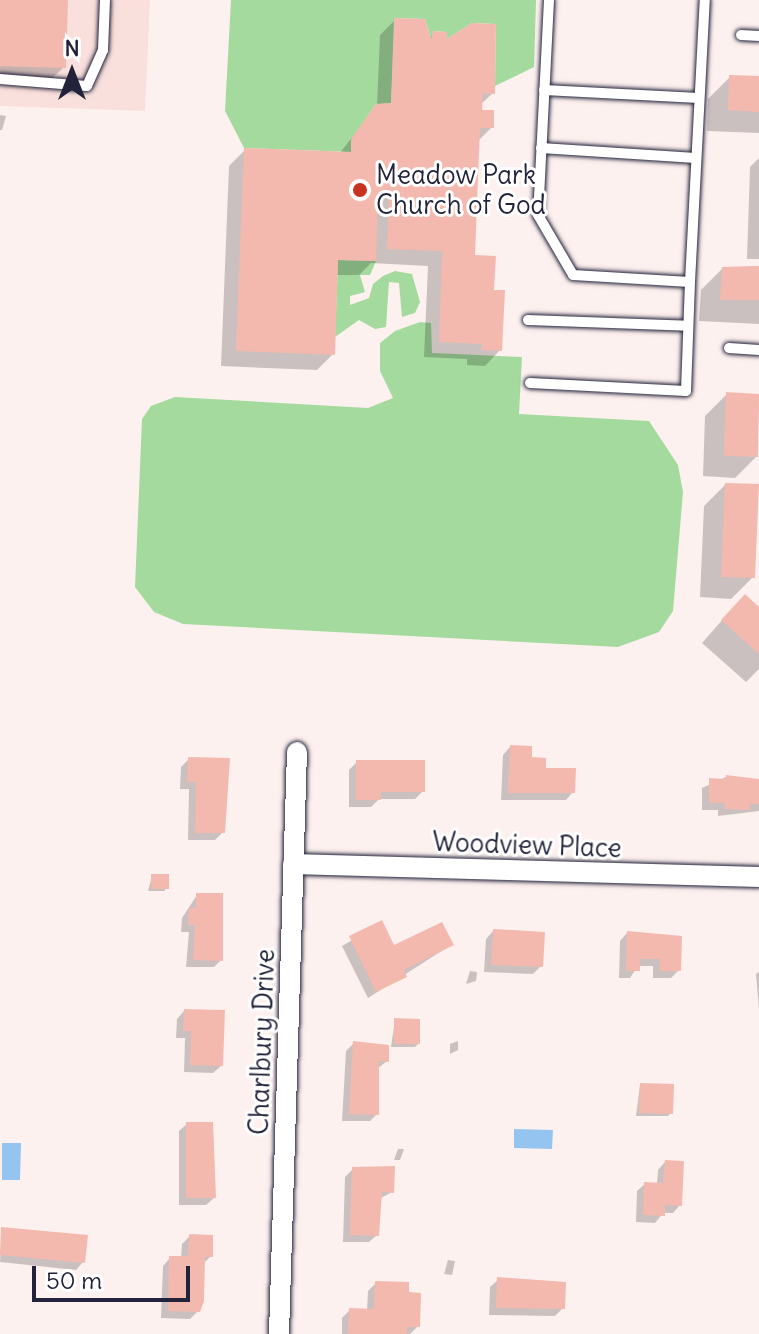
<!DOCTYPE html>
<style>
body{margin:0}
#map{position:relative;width:759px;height:1334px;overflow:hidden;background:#fdf1ef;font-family:Delius,sans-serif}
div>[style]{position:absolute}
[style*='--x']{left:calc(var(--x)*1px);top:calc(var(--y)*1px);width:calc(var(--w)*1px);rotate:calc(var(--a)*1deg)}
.built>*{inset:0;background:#fae0dc}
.green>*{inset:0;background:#a4da9d}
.water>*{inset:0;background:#95c4f0}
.shadow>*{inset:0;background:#0003}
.building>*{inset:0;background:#f3b9af}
.roads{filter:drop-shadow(0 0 2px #22223b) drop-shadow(0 0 2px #22223b)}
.lane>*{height:10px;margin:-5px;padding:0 5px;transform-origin:5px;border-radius:5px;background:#fff}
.street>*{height:20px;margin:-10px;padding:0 10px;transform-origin:10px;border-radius:10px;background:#fff}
.dots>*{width:22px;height:22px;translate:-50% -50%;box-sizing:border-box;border:4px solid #fff;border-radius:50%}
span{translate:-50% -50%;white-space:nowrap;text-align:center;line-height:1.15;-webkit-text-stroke:6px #fff;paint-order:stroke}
.poi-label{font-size:26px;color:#22223b}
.left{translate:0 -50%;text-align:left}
.street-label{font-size:26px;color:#22223b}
.north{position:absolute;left:32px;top:32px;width:80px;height:80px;-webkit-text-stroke:6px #fff;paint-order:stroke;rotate:0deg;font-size:22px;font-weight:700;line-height:32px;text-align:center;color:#22223b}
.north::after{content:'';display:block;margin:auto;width:28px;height:36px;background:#22223b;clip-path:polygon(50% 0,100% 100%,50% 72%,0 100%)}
.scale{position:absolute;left:32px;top:1266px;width:158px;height:36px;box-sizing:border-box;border:4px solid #22223b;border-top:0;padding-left:10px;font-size:24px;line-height:28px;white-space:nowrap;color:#22223b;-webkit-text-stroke:6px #fff;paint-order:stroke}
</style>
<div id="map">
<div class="built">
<div style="clip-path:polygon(0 0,150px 0,145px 111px,0 106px)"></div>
</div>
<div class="green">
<div style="clip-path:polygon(231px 0,536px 0,534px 67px,495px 86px,496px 24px,472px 23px,447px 39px,446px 32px,434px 31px,431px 39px,425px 19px,395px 18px,391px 103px,376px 104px,352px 139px,351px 152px,244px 148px,225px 111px)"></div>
<div style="clip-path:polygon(338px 260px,376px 261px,370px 275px,360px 275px,365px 292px,350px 296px,350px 305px,369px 298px,373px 284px,383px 276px,395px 271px,412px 274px,420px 302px,415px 313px,402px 317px,399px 283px,389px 282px,386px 327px,375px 329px,359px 320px,335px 337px)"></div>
<div style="clip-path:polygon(420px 322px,431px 323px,432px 353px,522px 357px,519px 414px,649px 421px,678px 465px,683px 492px,673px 611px,659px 632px,618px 647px,183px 624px,154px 612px,135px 587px,142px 419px,151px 406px,175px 397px,368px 408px,393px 398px,380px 371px,380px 343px,395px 331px)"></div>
</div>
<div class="water">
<div style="clip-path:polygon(514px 1129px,553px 1130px,552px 1149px,514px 1148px)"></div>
<div style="clip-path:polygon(2px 1143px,21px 1143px,20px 1180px,2px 1180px)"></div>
</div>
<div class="shadow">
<div style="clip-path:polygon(0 0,66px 0,64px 67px,48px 82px,0 81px)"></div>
<div style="clip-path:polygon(395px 20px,429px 39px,434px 33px,493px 93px,480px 105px,492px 127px,477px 142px,473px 257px,492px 292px,500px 350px,485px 366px,467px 365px,467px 359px,424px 357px,428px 266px,371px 263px,359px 275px,335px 275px,333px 354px,317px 370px,221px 366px,229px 166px,245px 150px,339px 154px,377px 106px,380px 35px)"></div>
<div style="clip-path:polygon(730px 77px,759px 79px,759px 133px,707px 131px,708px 99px)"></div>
<div style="clip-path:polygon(0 115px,6px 116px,2px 130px,0 130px)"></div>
<div style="clip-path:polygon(759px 158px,759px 259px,747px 259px,750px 167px)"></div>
<div style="clip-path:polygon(722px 269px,759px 270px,759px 324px,699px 321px,701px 290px)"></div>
<div style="clip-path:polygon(727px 394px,759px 396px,757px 456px,735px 478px,703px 476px,705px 416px)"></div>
<div style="clip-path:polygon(725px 485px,753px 577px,731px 599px,700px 597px,704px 506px)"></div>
<div style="clip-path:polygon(759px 610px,759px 669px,746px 682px,702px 643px,724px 618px)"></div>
<div style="clip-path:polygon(510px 747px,544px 770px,573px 792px,566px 800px,501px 800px,503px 755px)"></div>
<div style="clip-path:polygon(189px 759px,223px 832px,215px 840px,188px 840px,189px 789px,180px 789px,181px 767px)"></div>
<div style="clip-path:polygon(357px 762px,423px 791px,415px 799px,379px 799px,371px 807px,349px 807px,349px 770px)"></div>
<div style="clip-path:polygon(726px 777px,759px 780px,759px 811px,718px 816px,718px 810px,702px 810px,702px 788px)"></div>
<div style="clip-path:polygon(152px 876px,167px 888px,164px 891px,148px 891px)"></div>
<div style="clip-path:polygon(197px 895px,221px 960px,214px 967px,186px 967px,189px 932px,181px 932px,182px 918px)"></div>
<div style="clip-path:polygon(381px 923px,394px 948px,451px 945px,368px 998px,342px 946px)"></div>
<div style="clip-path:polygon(493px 931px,541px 966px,533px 974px,484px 972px,486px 939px)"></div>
<div style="clip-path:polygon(627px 933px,679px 970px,671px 978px,653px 978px,653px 966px,638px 966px,630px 978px,619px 978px,620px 941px)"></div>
<div style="clip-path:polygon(470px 971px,477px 972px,476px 981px,466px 984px)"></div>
<div style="clip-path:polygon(759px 972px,759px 1009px,756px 974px)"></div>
<div style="clip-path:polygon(184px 1011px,221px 1066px,213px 1073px,184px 1072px,185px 1038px,176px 1038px,177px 1019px)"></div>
<div style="clip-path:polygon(395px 1020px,418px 1044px,415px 1047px,391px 1047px)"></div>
<div style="clip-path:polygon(458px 1041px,458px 1050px,450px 1054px,450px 1044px)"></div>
<div style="clip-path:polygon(354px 1043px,387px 1061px,377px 1069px,377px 1114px,370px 1121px,342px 1121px,346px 1051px)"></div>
<div style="clip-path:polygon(640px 1085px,671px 1113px,668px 1116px,636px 1116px)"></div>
<div style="clip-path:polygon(187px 1124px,214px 1198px,206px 1205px,179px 1205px,179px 1131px)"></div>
<div style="clip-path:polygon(398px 1149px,404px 1149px,400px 1160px,394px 1160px)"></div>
<div style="clip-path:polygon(665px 1162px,680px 1205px,673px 1213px,663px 1213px,655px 1223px,636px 1222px,637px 1191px,645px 1184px,657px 1184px,658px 1170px)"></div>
<div style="clip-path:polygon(353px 1169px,392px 1192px,379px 1199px,377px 1235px,369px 1242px,343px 1242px,345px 1177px)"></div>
<div style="clip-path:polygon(2px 1229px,83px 1262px,76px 1270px,0 1262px)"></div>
<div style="clip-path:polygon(190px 1236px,211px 1256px,203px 1264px,198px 1311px,190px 1319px,161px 1318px,163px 1266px,170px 1258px,181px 1258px,182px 1244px)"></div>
<div style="clip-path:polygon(448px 1260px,455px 1261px,452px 1275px,444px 1274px)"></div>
<div style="clip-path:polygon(498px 1280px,563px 1308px,555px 1316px,489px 1315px,490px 1287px)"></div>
<div style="clip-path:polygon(376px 1283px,418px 1326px,410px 1334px,342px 1334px,342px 1318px,350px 1310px,367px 1311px,368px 1291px)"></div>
</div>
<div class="building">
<div style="clip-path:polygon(0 0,68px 0,66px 68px,0 66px)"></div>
<div style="clip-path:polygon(394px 18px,425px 19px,431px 39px,433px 31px,447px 32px,447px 39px,472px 23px,496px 24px,495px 94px,483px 93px,482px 110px,494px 110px,494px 128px,480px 128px,475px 255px,496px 256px,494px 290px,505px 290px,502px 351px,481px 350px,482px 344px,439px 342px,442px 251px,387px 249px,389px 193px,378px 193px,376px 261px,338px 260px,335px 355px,236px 351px,244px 148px,351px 152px,351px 139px,376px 104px,391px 103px)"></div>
<div style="clip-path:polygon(729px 75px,759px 76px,759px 112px,728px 110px)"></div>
<div style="clip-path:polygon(754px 266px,759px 266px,759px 300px,720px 300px,722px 267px)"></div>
<div style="clip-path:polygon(726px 392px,759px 394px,758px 457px,724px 456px)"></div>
<div style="clip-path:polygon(725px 483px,759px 484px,755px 578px,721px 577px)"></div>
<div style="clip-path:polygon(745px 594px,759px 607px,759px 654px,721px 620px)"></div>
<div style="clip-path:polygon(510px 745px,532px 746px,532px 757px,546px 758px,546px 768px,576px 768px,575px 793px,508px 793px)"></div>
<div style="clip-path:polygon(188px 757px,230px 758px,225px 833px,195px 833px,196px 782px,187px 782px)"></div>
<div style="clip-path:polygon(356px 760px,425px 760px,425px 792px,381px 792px,381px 800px,356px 800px)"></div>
<div style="clip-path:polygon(726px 775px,759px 779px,759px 804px,750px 804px,750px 810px,725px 809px,725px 803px,709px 803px,709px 778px,726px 779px)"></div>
<div style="clip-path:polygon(151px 874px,169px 874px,169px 889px,151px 889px)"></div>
<div style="clip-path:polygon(196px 893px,223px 893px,223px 961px,193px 960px,195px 925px,188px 925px,189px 908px,196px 908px)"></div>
<div style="clip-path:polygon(382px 920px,394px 945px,442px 922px,454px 945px,404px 970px,407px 977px,376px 992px,349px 936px)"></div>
<div style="clip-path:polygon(493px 929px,545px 932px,543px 967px,491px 965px)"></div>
<div style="clip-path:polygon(627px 931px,682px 936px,681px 971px,660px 971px,660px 959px,640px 959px,640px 971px,626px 971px)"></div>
<div style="clip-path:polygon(184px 1009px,225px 1010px,223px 1066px,190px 1065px,191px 1031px,183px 1031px)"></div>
<div style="clip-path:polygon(394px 1018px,420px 1019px,420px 1044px,394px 1044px)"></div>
<div style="clip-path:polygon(353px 1041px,389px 1045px,389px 1062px,379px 1061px,379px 1115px,349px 1114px)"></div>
<div style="clip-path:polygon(640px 1083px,674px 1084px,673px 1114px,639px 1113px)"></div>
<div style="clip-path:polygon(186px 1122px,213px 1122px,216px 1198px,186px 1198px)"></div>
<div style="clip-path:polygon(665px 1160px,684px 1161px,682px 1206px,665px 1205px,665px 1216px,643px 1215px,644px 1182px,663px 1183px)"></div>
<div style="clip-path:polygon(395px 1166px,394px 1193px,382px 1192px,379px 1236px,350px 1235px,352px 1167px)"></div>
<div style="clip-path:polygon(1px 1227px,88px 1235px,85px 1263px,0 1255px)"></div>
<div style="clip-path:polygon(189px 1234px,213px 1235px,213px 1257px,205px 1257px,204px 1301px,200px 1312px,168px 1311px,169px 1256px,188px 1256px)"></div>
<div style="clip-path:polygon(497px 1277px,566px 1282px,565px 1309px,496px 1308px)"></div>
<div style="clip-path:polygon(375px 1281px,409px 1282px,409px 1292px,421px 1293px,420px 1327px,407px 1327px,407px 1334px,348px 1334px,349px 1308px,374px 1309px)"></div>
</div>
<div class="roads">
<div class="lane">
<div style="--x:549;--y:0;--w:215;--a:92.9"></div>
<div style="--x:538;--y:215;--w:69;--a:59.7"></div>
<div style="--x:573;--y:275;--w:117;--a:3.4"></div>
<div style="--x:690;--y:282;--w:282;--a:-87"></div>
<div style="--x:741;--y:35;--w:18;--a:3"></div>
<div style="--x:0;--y:79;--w:87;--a:4.6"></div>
<div style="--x:87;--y:86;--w:39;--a:-66"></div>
<div style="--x:103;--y:50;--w:50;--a:-87.7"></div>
<div style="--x:544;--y:90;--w:155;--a:3"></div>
<div style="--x:541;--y:148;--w:155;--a:3.7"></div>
<div style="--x:528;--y:320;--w:160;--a:2.1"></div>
<div style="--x:729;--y:348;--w:30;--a:4"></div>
<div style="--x:530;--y:383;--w:156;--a:2.9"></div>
<div style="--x:686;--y:391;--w:109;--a:-87.9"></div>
</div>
<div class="street">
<div style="--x:293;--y:864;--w:466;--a:1.6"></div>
<div style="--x:279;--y:1334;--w:582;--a:-88.23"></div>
</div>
</div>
<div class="dots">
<div style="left:360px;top:190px;background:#c8321e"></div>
</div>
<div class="poi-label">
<span class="left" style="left:376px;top:190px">Meadow Park<br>Church of God</span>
</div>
<div class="street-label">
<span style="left:527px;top:845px;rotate:2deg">Woodview Place</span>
<span style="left:262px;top:1042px;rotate:-88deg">Charlbury Drive</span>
</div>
<div class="north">N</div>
<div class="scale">50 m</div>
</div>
